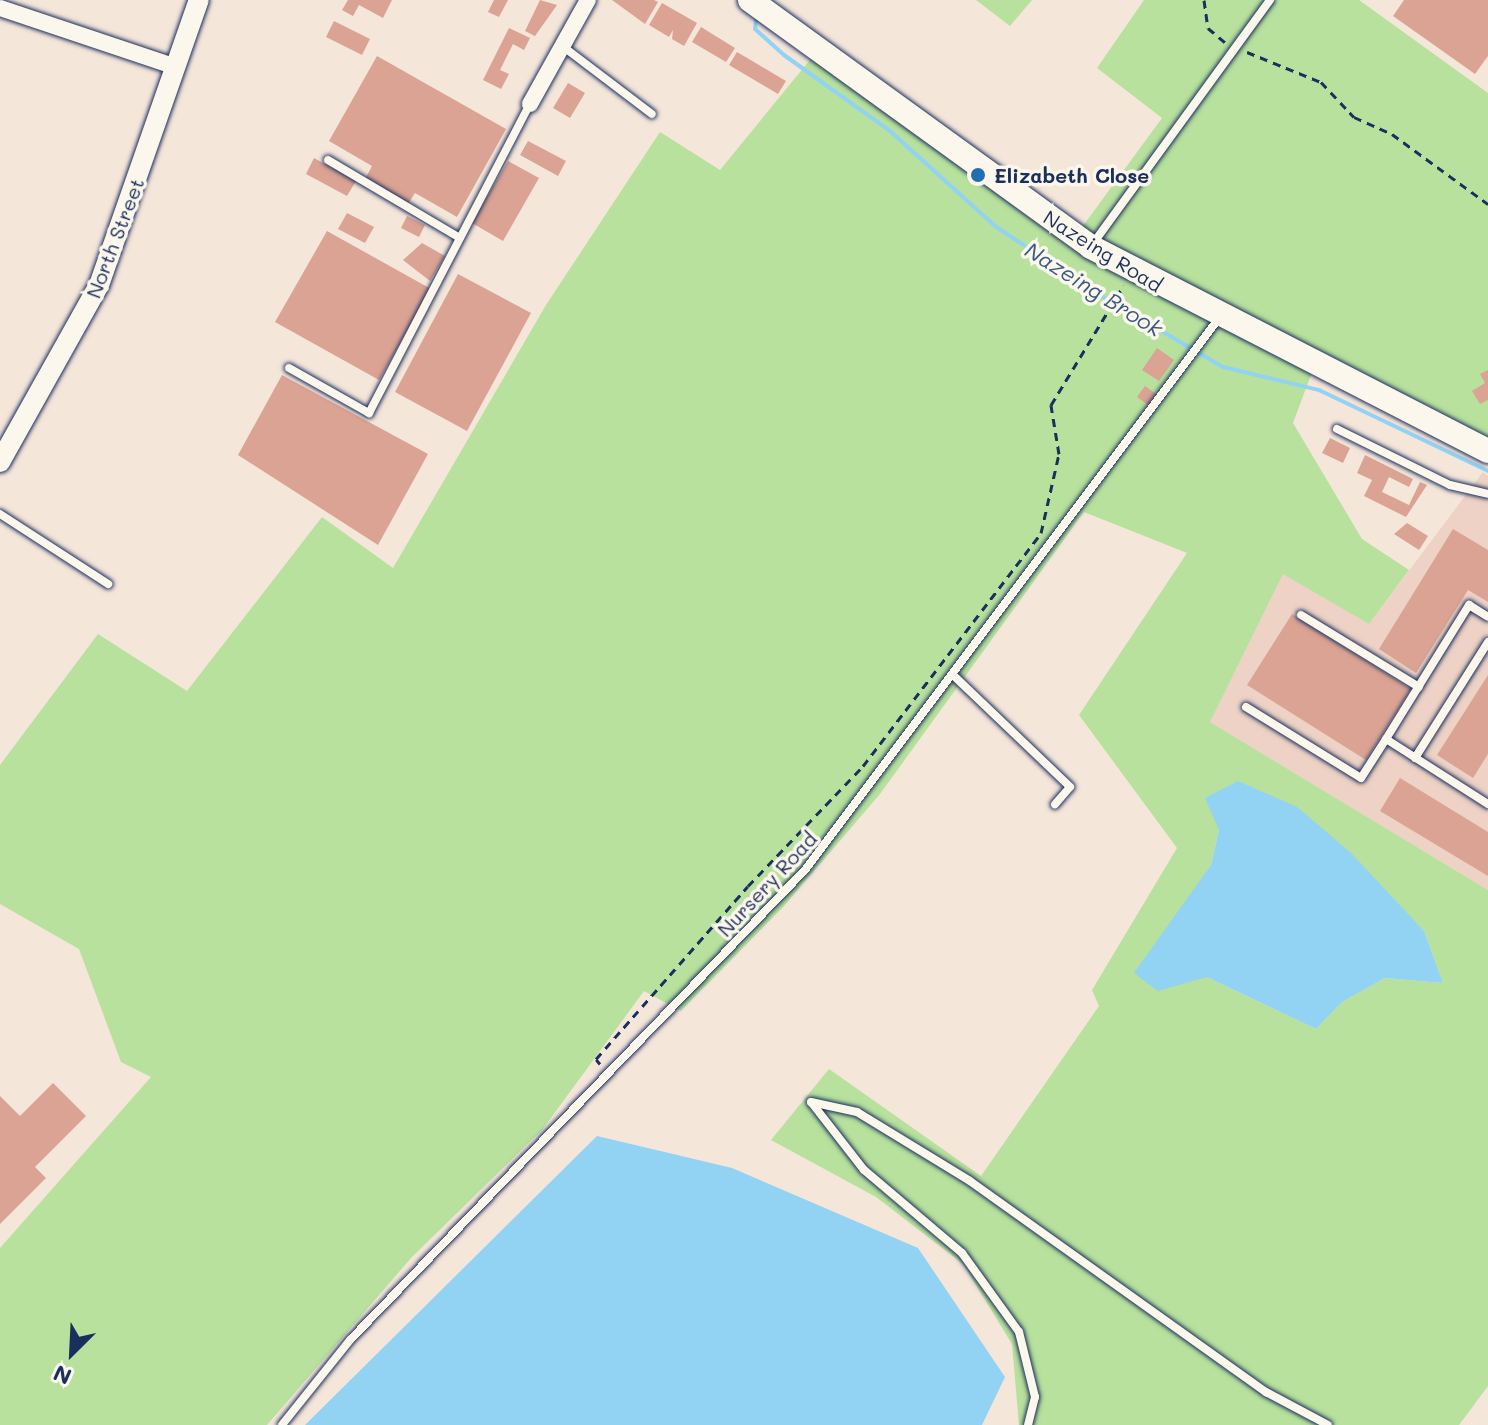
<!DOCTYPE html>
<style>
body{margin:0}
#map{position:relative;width:1488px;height:1425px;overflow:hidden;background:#f5e6da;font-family:Mali,sans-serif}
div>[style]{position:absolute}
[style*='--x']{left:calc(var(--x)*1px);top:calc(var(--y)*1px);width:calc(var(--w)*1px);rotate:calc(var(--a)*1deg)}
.built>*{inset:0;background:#edd2c5}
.green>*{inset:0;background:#b7e19d}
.water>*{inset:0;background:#92d2f3}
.stream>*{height:4px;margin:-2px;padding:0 2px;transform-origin:2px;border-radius:2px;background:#92d2f3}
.building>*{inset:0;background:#dba394}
.path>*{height:3px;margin-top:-1.5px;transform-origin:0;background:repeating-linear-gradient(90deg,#1b2f5e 0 8px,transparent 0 14px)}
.roads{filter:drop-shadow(0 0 2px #1b2f5e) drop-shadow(0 0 2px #1b2f5e)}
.service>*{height:8px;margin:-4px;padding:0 4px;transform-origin:4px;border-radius:4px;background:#fbf7ec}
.minor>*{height:16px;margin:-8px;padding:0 8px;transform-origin:8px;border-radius:8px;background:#fbf7ec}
.tertiary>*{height:20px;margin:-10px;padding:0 10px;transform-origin:10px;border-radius:10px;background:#fbf7ec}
.secondary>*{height:24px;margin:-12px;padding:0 12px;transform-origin:12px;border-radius:12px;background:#fbf7ec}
.dots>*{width:22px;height:22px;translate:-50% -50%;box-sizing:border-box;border:4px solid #fbf7ec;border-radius:50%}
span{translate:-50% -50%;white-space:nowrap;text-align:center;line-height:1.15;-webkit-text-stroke:7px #fbf7ec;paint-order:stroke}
.poi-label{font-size:20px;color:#1b2f5e;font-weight:700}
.left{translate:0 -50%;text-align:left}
.street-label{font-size:20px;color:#1b2f5e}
.water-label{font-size:22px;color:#395883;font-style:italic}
.north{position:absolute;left:32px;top:1313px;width:80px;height:80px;-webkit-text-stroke:6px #fbf7ec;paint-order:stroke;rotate:204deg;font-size:22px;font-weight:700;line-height:32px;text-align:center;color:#1b2f5e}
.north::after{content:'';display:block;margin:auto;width:28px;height:36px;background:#1b2f5e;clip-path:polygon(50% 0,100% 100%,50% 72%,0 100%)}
</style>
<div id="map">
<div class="built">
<div style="clip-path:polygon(1483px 472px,1488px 476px,1488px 890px,1210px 722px,1283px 573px,1369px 624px)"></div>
</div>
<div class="green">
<div style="clip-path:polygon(976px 0,1032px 0,1010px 26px)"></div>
<div style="clip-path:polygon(evenodd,1144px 0,1359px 0,1488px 93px,1488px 437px,1320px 351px,1293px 423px,1362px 539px,1409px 570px,1369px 624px,1283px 574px,1210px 722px,1488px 890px,1488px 1386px,1459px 1425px,1019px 1425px,1012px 1344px,963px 1264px,876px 1197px,771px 1140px,829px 1069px,981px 1176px,1099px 1006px,1092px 990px,1177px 848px,1079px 715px,1187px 553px,1084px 512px,880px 794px,784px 906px,681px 1011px,644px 991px,542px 1130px,411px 1258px,267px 1425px,0 1425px,0 1248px,151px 1077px,121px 1062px,79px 949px,0 904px,0 765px,98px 634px,187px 691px,322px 517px,393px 568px,546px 305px,660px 132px,720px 170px,823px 44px,1080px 230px,1162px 118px,1097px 68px,1144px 0,1219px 830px,1392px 899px,1424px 931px,1443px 983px,1385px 978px,1342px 1002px,1316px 1029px,1207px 977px,1177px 917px,1211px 865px,1219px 830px)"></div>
</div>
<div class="water">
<div style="clip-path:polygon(1238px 781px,1297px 807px,1351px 853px,1424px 931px,1443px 983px,1385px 978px,1342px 1002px,1316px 1029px,1207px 977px,1158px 991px,1134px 973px,1211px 865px,1219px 830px,1205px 798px)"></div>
<div style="clip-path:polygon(597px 1136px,732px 1168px,918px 1248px,1005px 1377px,982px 1425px,305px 1425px)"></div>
</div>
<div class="stream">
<div style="--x:756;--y:20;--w:9;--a:96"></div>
<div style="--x:755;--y:29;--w:39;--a:42"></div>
<div style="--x:784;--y:55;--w:130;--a:35.6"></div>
<div style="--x:890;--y:131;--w:142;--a:42.1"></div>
<div style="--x:995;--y:226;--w:118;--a:33.6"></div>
<div style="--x:1093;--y:291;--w:151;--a:30.3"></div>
<div style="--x:1223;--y:367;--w:99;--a:13.5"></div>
<div style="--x:1319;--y:390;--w:187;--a:25.6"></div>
</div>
<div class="building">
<div style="clip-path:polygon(348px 0,392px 0,383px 18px,359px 5px,353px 16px,342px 10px)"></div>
<div style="clip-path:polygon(494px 0,508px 0,499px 17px,488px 12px)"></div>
<div style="clip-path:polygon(540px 0,557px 5px,535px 36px,525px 31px)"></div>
<div style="clip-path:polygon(612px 0,654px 0,658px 2px,645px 24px)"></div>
<div style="clip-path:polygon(1404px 0,1488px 0,1488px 56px,1475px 74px,1393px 16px)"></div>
<div style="clip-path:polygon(662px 3px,697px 23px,684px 46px,672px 39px,673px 30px,669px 37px,649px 25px)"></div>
<div style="clip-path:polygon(334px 21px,370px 39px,362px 55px,326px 37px)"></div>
<div style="clip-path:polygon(701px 27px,735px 48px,726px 62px,692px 42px)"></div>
<div style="clip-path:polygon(509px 28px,530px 38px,524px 50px,513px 44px,500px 70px,509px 74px,501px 89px,483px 80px)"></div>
<div style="clip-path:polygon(737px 52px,786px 81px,778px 94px,729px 65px)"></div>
<div style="clip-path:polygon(377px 56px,506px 129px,457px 217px,415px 193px,408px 204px,365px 179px,372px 166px,329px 141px)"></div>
<div style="clip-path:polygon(568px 83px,585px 93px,570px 118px,553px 108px)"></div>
<div style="clip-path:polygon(528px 141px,566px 161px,558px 176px,520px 155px)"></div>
<div style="clip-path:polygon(314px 158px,356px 181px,347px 196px,306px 174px)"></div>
<div style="clip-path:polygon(508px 161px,539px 178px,503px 241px,472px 223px)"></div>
<div style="clip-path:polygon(347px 213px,374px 227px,365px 243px,338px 229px)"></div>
<div style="clip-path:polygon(407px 216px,425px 225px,419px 237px,401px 228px)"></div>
<div style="clip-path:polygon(327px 231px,431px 289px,379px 380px,275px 322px)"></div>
<div style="clip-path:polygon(422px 243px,445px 256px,430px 281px,403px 260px)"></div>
<div style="clip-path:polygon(458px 274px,531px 313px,467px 431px,395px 392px)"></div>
<div style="clip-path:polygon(1157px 348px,1174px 360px,1159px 381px,1142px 370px)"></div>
<div style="clip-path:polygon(1488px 370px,1488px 400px,1480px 404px,1472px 391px,1485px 383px,1480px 374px)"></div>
<div style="clip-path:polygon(282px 375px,428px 454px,378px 545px,238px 455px)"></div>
<div style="clip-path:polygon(1145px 386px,1156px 394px,1148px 405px,1137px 397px)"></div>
<div style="clip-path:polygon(1330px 438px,1350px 448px,1343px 463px,1322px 453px)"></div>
<div style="clip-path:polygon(1365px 455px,1413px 479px,1409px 487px,1389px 477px,1382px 492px,1409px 505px,1420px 482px,1427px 485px,1406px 517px,1364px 496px,1372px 480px,1357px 473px)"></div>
<div style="clip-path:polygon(1407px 523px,1428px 536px,1419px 550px,1394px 534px)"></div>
<div style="clip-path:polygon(1453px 529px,1488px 550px,1488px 602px,1468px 590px,1416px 673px,1379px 649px)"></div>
<div style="clip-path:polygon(1292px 614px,1411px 689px,1366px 760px,1247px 685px)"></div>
<div style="clip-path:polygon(1488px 675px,1488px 754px,1473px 778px,1437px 755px)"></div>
<div style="clip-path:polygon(1400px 778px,1488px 832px,1488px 876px,1380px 811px)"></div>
<div style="clip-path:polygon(53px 1083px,86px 1116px,35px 1167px,46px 1178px,0 1224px,0 1096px,20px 1116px)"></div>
</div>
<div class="path">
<div style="--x:1204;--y:0;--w:28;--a:82"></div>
<div style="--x:1208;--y:28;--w:23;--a:40"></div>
<div style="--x:1247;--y:52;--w:80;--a:22.1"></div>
<div style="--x:1321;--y:82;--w:48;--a:46.7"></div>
<div style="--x:1354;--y:117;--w:42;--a:24.1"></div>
<div style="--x:1392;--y:134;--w:119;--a:36.1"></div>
<div style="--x:600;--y:1064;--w:6;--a:-129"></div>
<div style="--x:596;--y:1059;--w:230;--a:-48.7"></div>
<div style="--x:748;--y:886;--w:166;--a:-46.2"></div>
<div style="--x:863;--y:766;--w:293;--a:-52.6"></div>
<div style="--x:1041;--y:533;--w:81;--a:-77.2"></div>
<div style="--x:1059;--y:454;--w:50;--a:-99.3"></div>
<div style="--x:1051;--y:405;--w:140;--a:-58.7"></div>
</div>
<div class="roads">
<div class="service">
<div style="--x:561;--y:45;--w:114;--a:37.2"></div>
<div style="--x:328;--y:160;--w:153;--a:30.6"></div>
<div style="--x:1092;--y:245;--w:303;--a:-54"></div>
<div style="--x:289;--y:368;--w:92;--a:29.4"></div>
<div style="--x:369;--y:413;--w:348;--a:-62.5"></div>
<div style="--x:1337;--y:429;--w:126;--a:26.4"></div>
<div style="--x:1450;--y:485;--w:39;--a:13"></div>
<div style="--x:0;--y:514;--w:129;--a:32.9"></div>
<div style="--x:1301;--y:615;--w:138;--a:31.4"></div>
<div style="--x:953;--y:675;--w:162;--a:43.7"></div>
<div style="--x:1070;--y:787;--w:23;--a:131"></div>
<div style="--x:1246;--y:707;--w:135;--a:31.7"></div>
<div style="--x:1361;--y:778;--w:46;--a:-57.3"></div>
<div style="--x:1386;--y:739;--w:121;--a:32.5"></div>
<div style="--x:1386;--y:739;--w:158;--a:-58.2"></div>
<div style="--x:1469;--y:605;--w:22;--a:32"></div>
<div style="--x:1415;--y:758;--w:137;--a:-57.8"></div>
<div style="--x:282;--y:1425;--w:109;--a:-51.3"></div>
<div style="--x:350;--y:1340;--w:654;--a:-45.93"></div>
<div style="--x:805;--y:870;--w:690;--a:-53.13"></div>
<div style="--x:1028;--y:1425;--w:29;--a:-76"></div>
<div style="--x:1035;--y:1397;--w:67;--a:-103.8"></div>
<div style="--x:1019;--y:1332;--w:97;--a:-125.8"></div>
<div style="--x:962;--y:1253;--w:128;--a:-139.7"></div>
<div style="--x:864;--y:1170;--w:86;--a:-127.9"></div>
<div style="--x:811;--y:1102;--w:47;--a:12.3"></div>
<div style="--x:857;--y:1112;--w:132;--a:31.4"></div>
<div style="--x:970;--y:1181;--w:364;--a:35.5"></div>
<div style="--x:1266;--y:1392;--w:70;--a:28"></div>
</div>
<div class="minor">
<div style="--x:0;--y:8;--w:186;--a:18.5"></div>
<div style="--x:530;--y:104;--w:119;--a:-60.9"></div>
</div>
<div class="tertiary">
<div style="--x:0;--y:462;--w:203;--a:-60.8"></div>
<div style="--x:99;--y:285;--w:302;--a:-70.7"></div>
</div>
<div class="secondary">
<div style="--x:750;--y:0;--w:421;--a:35.9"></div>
<div style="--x:1091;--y:247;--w:446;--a:27.2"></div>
</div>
</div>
<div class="dots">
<div style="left:978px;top:175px;background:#1f6fb2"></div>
</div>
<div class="poi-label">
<span class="left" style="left:994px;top:175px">Elizabeth Close</span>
</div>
<div class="street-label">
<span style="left:115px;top:238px;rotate:-69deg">North Street</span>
<span style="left:1103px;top:251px;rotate:32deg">Nazeing Road</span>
<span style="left:767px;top:884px;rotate:-47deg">Nursery Road</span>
</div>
<div class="water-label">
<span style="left:1094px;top:289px;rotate:32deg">Nazeing Brook</span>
</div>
<div class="north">N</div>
</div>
